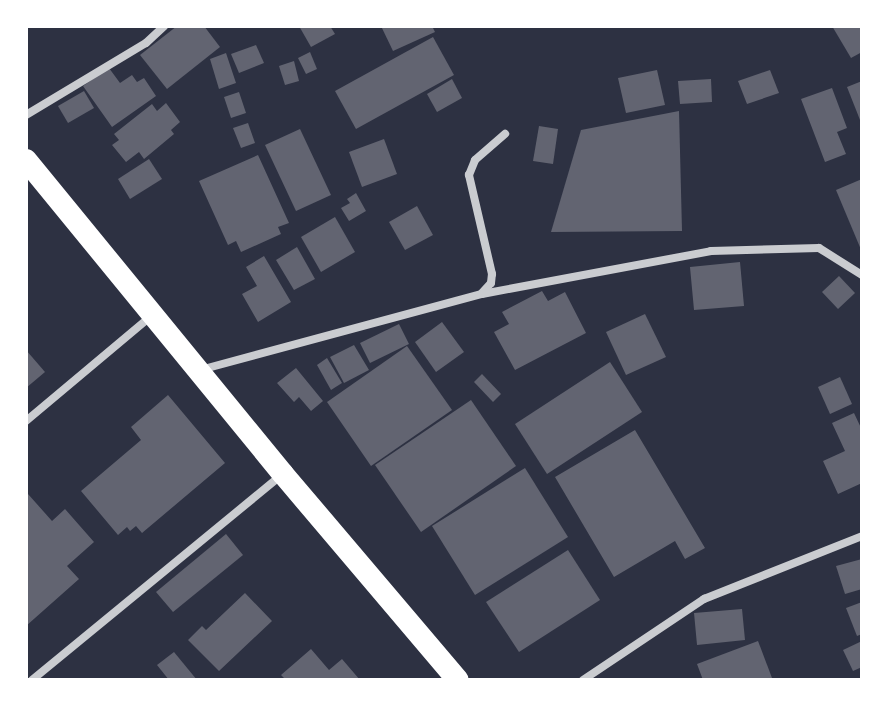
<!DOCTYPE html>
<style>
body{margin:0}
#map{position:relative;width:888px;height:706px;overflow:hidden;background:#2d3142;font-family:Inter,sans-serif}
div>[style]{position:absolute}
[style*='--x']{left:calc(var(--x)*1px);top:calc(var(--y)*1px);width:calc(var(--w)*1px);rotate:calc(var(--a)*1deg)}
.building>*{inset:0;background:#626471}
.minor>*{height:8px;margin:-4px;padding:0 4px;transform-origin:4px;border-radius:4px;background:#caccd0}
.trunk>*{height:22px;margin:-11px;padding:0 11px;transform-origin:11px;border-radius:11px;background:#fff}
span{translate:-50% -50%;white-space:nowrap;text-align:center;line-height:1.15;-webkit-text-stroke:6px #fff;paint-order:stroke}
.frame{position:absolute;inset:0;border:28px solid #fff;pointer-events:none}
</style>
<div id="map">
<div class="building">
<div style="clip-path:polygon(177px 26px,204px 26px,220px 47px,167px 89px,140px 55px)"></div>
<div style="clip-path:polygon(299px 26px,330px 26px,335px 34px,311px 47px)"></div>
<div style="clip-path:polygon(381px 26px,432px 26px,435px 32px,393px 51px)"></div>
<div style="clip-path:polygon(832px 26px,862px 26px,862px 52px,851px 58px)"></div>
<div style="clip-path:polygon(433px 37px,454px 75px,356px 129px,335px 91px)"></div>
<div style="clip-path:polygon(256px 45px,264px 63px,239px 73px,231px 54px)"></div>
<div style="clip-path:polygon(310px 52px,317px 69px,306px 74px,298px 58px)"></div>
<div style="clip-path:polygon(226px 53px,236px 83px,219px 89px,210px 59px)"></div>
<div style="clip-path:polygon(294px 61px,299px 81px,285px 85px,279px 66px)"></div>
<div style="clip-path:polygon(109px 68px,120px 83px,132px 75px,137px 82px,144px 78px,156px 96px,112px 127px,83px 86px)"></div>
<div style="clip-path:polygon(657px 70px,665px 105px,626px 113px,618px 78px)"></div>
<div style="clip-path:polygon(770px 70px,779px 93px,747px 104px,738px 81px)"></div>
<div style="clip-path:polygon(452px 79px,462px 98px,437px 112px,427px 94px)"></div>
<div style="clip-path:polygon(711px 79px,712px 102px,680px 104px,678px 81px)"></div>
<div style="clip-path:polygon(862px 81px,862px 125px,847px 87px)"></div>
<div style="clip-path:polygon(832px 88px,847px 128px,837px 132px,846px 154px,825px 162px,801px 99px)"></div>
<div style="clip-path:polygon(84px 91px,94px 108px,68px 123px,58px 106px)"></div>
<div style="clip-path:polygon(239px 92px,246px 113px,231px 118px,224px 97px)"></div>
<div style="clip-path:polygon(166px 103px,180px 122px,171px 130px,174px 134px,144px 159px,139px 152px,126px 162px,112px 145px,119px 140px,114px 134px,152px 104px,157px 111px)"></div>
<div style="clip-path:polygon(679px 111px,682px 231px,551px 232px,581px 130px)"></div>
<div style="clip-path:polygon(248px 123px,255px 143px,241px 148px,233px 128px)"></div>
<div style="clip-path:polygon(539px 126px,558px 129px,553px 164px,533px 161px)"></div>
<div style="clip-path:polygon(300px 129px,331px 195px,296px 211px,265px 145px)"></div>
<div style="clip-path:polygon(384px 139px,397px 174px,362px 187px,349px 152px)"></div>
<div style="clip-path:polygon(258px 155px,289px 223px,278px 227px,281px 234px,241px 252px,236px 241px,228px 245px,199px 181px)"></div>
<div style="clip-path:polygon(149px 159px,162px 179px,130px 199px,118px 179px)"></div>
<div style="clip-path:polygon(862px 179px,862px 252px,836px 190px)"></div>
<div style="clip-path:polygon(356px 193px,366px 211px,349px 221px,341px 208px,350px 203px,347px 199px)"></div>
<div style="clip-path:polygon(417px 206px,433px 235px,405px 250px,389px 222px)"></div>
<div style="clip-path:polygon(335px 217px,355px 252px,321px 272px,301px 237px)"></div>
<div style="clip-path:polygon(297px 247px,315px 279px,294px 290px,276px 260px)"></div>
<div style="clip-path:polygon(264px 256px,291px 302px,258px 322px,242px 294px,257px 286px,246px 267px)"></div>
<div style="clip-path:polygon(740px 262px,744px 306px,694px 310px,690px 267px)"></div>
<div style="clip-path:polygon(839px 276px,855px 293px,838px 309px,822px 292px)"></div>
<div style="clip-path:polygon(542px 291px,548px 301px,565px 292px,586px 333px,515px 370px,494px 332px,509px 324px,502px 312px)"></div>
<div style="clip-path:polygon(645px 314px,666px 357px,626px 375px,606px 332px)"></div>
<div style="clip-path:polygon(442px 322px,464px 352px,436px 372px,415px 342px)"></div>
<div style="clip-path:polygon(399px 324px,409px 344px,370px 363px,360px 343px)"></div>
<div style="clip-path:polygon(354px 345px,369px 370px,344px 383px,330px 357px)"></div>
<div style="clip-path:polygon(407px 346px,452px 410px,371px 466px,327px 402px)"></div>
<div style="clip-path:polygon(26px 350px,45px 372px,26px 388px)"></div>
<div style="clip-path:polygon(327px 358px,342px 383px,331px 390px,317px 365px)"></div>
<div style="clip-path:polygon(610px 362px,642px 412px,547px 474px,515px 424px)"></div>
<div style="clip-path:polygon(296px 368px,323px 401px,311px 411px,299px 397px,294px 402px,277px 383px)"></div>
<div style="clip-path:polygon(482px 374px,501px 394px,493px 402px,474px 382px)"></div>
<div style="clip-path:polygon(840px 377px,852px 404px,830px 414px,818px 387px)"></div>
<div style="clip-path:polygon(168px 395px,225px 463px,142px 533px,136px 526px,130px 531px,127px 527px,118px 535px,81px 491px,141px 440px,131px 427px)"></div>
<div style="clip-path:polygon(471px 400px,516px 466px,421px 532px,375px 465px)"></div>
<div style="clip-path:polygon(854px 413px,862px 430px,862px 483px,838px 494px,823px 461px,845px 451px,832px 423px)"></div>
<div style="clip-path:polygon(635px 430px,705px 548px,685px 559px,675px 541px,614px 577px,555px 477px)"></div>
<div style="clip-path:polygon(525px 468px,568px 537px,475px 595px,432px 526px)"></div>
<div style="clip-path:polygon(28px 494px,52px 521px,65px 509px,94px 542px,67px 566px,79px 579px,26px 626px)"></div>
<div style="clip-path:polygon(226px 534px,243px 555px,173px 612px,156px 592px)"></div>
<div style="clip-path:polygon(568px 550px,600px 600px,519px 652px,486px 602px)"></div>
<div style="clip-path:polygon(862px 559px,862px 589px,845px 594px,836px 566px)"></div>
<div style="clip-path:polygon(245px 593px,272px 621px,219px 671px,188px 640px,202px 626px,206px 630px)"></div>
<div style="clip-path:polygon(862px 602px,862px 634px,857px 636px,846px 608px)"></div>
<div style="clip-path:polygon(742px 609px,745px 640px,697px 645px,694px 613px)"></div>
<div style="clip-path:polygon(758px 641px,772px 678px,703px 680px,697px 664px)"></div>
<div style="clip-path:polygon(862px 641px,862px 667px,853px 671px,843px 650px)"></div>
<div style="clip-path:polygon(311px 649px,329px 670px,342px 659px,360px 680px,286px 680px,281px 675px)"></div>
<div style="clip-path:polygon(174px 652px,197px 680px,169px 680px,157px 665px)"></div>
</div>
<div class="minor">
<div style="--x:26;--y:115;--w:140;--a:-31"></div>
<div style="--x:146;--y:43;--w:25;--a:-43"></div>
<div style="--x:482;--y:293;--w:13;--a:-48"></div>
<div style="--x:491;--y:283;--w:9;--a:-84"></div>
<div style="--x:492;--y:274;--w:102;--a:-103.1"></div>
<div style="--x:469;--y:175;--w:16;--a:-68"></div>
<div style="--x:475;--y:160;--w:40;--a:-41"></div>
<div style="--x:200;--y:370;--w:292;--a:-15.1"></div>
<div style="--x:482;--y:294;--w:233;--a:-10.6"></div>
<div style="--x:711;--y:251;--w:108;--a:-1.6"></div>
<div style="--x:819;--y:248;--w:51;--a:32.1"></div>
<div style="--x:26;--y:421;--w:163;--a:-40"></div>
<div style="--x:32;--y:680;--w:325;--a:-39.4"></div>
<div style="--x:583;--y:680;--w:146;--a:-33.8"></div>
<div style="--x:704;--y:599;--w:170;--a:-21.7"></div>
</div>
<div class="trunk">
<div style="--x:26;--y:160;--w:406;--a:50.7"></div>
<div style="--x:283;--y:474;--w:270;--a:49.7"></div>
</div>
<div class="frame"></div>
</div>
